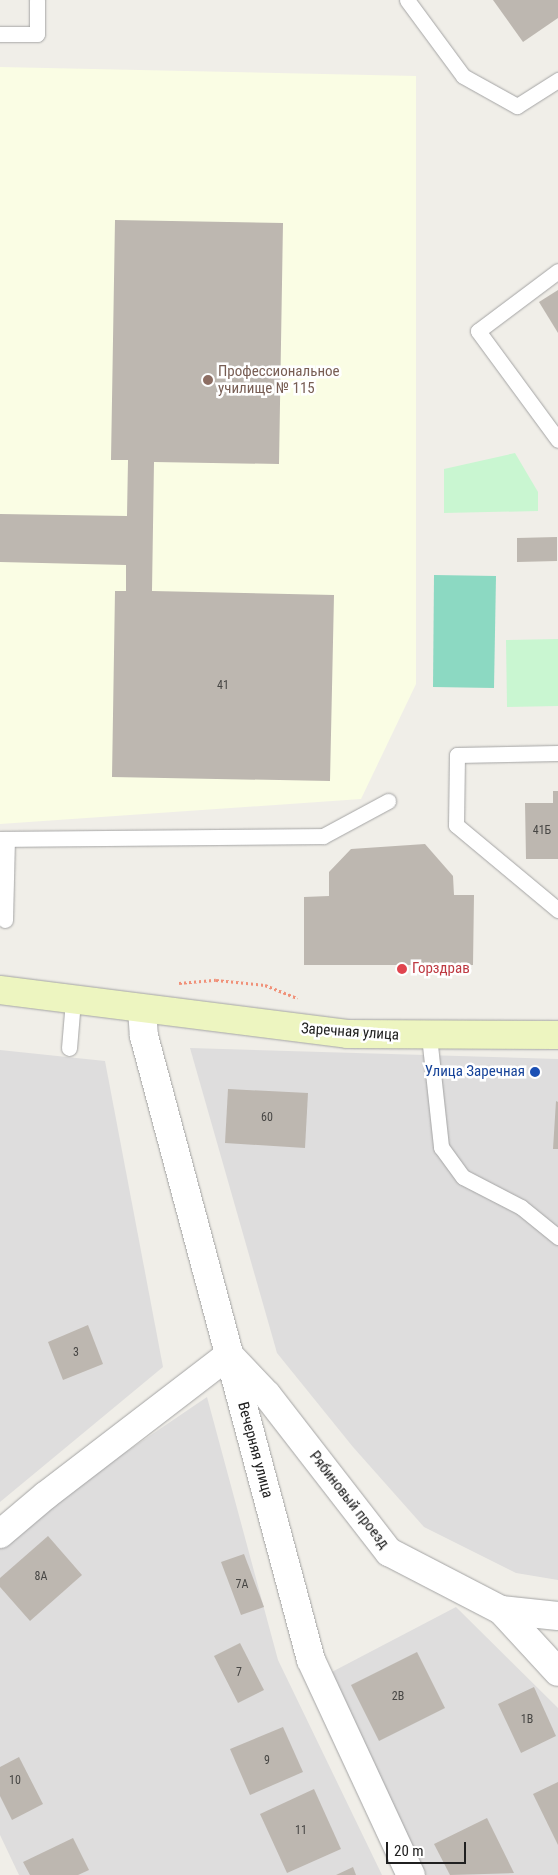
<!DOCTYPE html>
<meta charset="utf-8">
<style>
body{margin:0}
#map{position:relative;width:558px;height:1875px;overflow:hidden;background:#f0eee8;font-family:"Roboto Condensed",sans-serif}
div>[style]{position:absolute}
[style*='--x']{left:calc(var(--x)*1px);top:calc(var(--y)*1px);width:calc(var(--w)*1px);rotate:calc(var(--a)*1deg)}
.residential>*{inset:0;background:#dedddd}
.education>*{inset:0;background:#fafde4}
.park>*{inset:0;background:#c9f6d1}
.pitch>*{inset:0;background:#8cd9c2}
.building>*{inset:0;background:#bdb7b0}
.path>*{height:3px;margin-top:-1.5px;transform-origin:0;background:repeating-linear-gradient(90deg,#f09179 0 2.5px,transparent 0 5px)}
.roads{filter:drop-shadow(0 0 1px #a4a4a4) drop-shadow(0 0 1px #a4a4a4)}
.service>*{height:15px;margin:-7.5px;padding:0 7.5px;transform-origin:7.5px;border-radius:7.5px;background:#fff}
.minor>*{height:28px;margin:-14px;padding:0 14px;transform-origin:14px;border-radius:14px;background:#fff}
.secondary>*{height:28px;margin:-14px;padding:0 14px;transform-origin:14px;border-radius:14px;background:#edf5c0}
.dots>*{width:14px;height:14px;translate:-50% -50%;box-sizing:border-box;border:2px solid #fff;border-radius:50%}
span{translate:-50% -50%;white-space:nowrap;text-align:center;line-height:1.15;-webkit-text-stroke:5px #fff;paint-order:stroke}
.number-label{font-size:12px;color:#474644}
.number-label span{-webkit-text-stroke-width:0}
.education-label{font-size:15px;color:#785e54}
.left{translate:0 -50%;text-align:left}
.health-label{font-size:15px;color:#be3a42}
.street-label{font-size:15px;color:#202020}
.transit-label{font-size:15px;color:#164399}
.right{translate:-100% -50%;text-align:right}
.scale{position:absolute;left:386px;top:1842px;width:80px;height:22px;box-sizing:border-box;border:2px solid #202020;border-top:0;padding-left:6px;font-size:15px;line-height:18px;white-space:nowrap;color:#202020;-webkit-text-stroke:4px #fff;paint-order:stroke}
</style>
<div id="map">
<div class="residential">
<div style="clip-path:polygon(190px 1048px,558px 1059px,558px 1580px,516px 1573px,424px 1527px,353px 1447px,277px 1353px)"></div>
<div style="clip-path:polygon(0 1050px,105px 1061px,163px 1367px,0 1502px)"></div>
<div style="clip-path:polygon(207px 1397px,278px 1660px,382px 1875px,19px 1875px,0 1835px,0 1548px,33px 1515px)"></div>
<div style="clip-path:polygon(456px 1607px,558px 1708px,558px 1875px,426px 1875px,328px 1674px)"></div>
</div>
<div class="education">
<div style="clip-path:polygon(0 67px,416px 76px,416px 684px,361px 799px,0 824px)"></div>
</div>
<div class="park">
<div style="clip-path:polygon(515px 453px,538px 492px,538px 511px,444px 513px,444px 469px)"></div>
<div style="clip-path:polygon(558px 639px,558px 706px,507px 707px,506px 640px)"></div>
</div>
<div class="pitch">
<div style="clip-path:polygon(434px 575px,496px 576px,494px 688px,433px 687px)"></div>
</div>
<div class="building">
<div style="clip-path:polygon(493px 0,558px 0,558px 18px,523px 42px)"></div>
<div style="clip-path:polygon(115px 220px,283px 223px,279px 464px,154px 462px,152px 591px,334px 595px,330px 781px,112px 777px,115px 591px,126px 591px,126px 565px,0 562px,0 514px,127px 516px,128px 460px,111px 460px)"></div>
<div style="clip-path:polygon(558px 290px,558px 333px,539px 302px)"></div>
<div style="clip-path:polygon(557px 537px,557px 561px,517px 562px,517px 538px)"></div>
<div style="clip-path:polygon(553px 791px,558px 791px,558px 859px,526px 859px,525px 803px,553px 803px)"></div>
<div style="clip-path:polygon(425px 844px,453px 876px,454px 895px,474px 895px,473px 965px,304px 965px,304px 897px,329px 896px,329px 872px,351px 849px)"></div>
<div style="clip-path:polygon(228px 1089px,308px 1093px,305px 1148px,225px 1143px)"></div>
<div style="clip-path:polygon(556px 1101px,558px 1102px,558px 1149px,553px 1149px)"></div>
<div style="clip-path:polygon(88px 1325px,103px 1364px,63px 1380px,48px 1342px)"></div>
<div style="clip-path:polygon(48px 1536px,82px 1575px,30px 1621px,0 1587px,0 1578px)"></div>
<div style="clip-path:polygon(244px 1554px,264px 1607px,241px 1615px,221px 1562px)"></div>
<div style="clip-path:polygon(240px 1643px,264px 1690px,238px 1703px,214px 1656px)"></div>
<div style="clip-path:polygon(417px 1652px,445px 1708px,379px 1741px,351px 1685px)"></div>
<div style="clip-path:polygon(534px 1687px,556px 1736px,521px 1753px,498px 1704px)"></div>
<div style="clip-path:polygon(283px 1727px,303px 1772px,250px 1795px,230px 1749px)"></div>
<div style="clip-path:polygon(19px 1757px,43px 1804px,12px 1820px,0 1796px,0 1767px)"></div>
<div style="clip-path:polygon(558px 1782px,558px 1845px,533px 1794px)"></div>
<div style="clip-path:polygon(314px 1789px,341px 1849px,287px 1873px,260px 1814px)"></div>
<div style="clip-path:polygon(487px 1818px,514px 1873px,450px 1875px,434px 1844px)"></div>
<div style="clip-path:polygon(73px 1838px,89px 1870px,78px 1875px,30px 1875px,23px 1862px)"></div>
<div style="clip-path:polygon(353px 1867px,356px 1875px,336px 1875px)"></div>
</div>
<div class="path">
<div style="--x:179;--y:983;--w:37;--a:-5"></div>
<div style="--x:216;--y:980;--w:49;--a:5.8"></div>
<div style="--x:265;--y:985;--w:35;--a:22"></div>
</div>
<div class="roads">
<div class="service">
<div style="--x:407;--y:0;--w:94;--a:53.6"></div>
<div style="--x:463;--y:76;--w:62;--a:29.1"></div>
<div style="--x:517;--y:106;--w:49;--a:-32.4"></div>
<div style="--x:0;--y:34;--w:37;--a:0"></div>
<div style="--x:37;--y:34;--w:34;--a:-90"></div>
<div style="--x:558;--y:271;--w:100;--a:143.1"></div>
<div style="--x:478;--y:331;--w:135;--a:53.7"></div>
<div style="--x:558;--y:753;--w:101;--a:178.9"></div>
<div style="--x:457;--y:755;--w:70;--a:90.8"></div>
<div style="--x:456;--y:825;--w:133;--a:39.8"></div>
<div style="--x:0;--y:839;--w:323;--a:-0.5"></div>
<div style="--x:323;--y:836;--w:74;--a:-28.3"></div>
<div style="--x:5;--y:920;--w:81;--a:-88.6"></div>
<div style="--x:429;--y:1036;--w:112;--a:83.8"></div>
<div style="--x:441;--y:1147;--w:37;--a:54"></div>
<div style="--x:463;--y:1177;--w:65;--a:27.3"></div>
<div style="--x:521;--y:1207;--w:48;--a:39"></div>
<div style="--x:69;--y:1048;--w:48;--a:-85.2"></div>
</div>
<div class="minor">
<div style="--x:142;--y:1009;--w:27;--a:86"></div>
<div style="--x:144;--y:1036;--w:646;--a:75.02"></div>
<div style="--x:311;--y:1660;--w:237;--a:65.1"></div>
<div style="--x:0;--y:1534;--w:59;--a:-40.2"></div>
<div style="--x:45;--y:1496;--w:232;--a:-37.5"></div>
<div style="--x:229;--y:1355;--w:55;--a:46.5"></div>
<div style="--x:267;--y:1395;--w:199;--a:52.2"></div>
<div style="--x:389;--y:1552;--w:126;--a:27.4"></div>
<div style="--x:501;--y:1610;--w:57;--a:6"></div>
<div style="--x:501;--y:1610;--w:84;--a:47.4"></div>
</div>
<div class="secondary">
<div style="--x:0;--y:990;--w:350;--a:7.2"></div>
<div style="--x:347;--y:1034;--w:211;--a:0.3"></div>
</div>
</div>
<div class="dots">
<div style="left:208px;top:380px;background:#8d6e63"></div>
<div style="left:402px;top:969px;background:#e0444e"></div>
<div style="left:535px;top:1072px;background:#1a4fb4"></div>
</div>
<div class="number-label">
<span style="left:223px;top:686px">41</span>
<span style="left:542px;top:831px">41Б</span>
<span style="left:267px;top:1118px">60</span>
<span style="left:76px;top:1353px">3</span>
<span style="left:41px;top:1577px">8А</span>
<span style="left:242px;top:1585px">7А</span>
<span style="left:239px;top:1673px">7</span>
<span style="left:398px;top:1697px">2В</span>
<span style="left:527px;top:1720px">1В</span>
<span style="left:267px;top:1761px">9</span>
<span style="left:15px;top:1781px">10</span>
<span style="left:301px;top:1831px">11</span>
</div>
<div class="education-label">
<span class="left" style="left:218px;top:380px">Профессиональное<br>училище № 115</span>
</div>
<div class="health-label">
<span class="left" style="left:412px;top:969px">Горздрав</span>
</div>
<div class="street-label">
<span style="left:350px;top:1032px;rotate:4deg">Заречная улица</span>
<span style="left:255px;top:1450px;rotate:75deg">Вечерняя улица</span>
<span style="left:349px;top:1500px;rotate:52deg">Рябиновый проезд</span>
</div>
<div class="transit-label">
<span class="right" style="left:525px;top:1072px">Улица Заречная</span>
</div>
<div class="scale">20 m</div>
</div>
